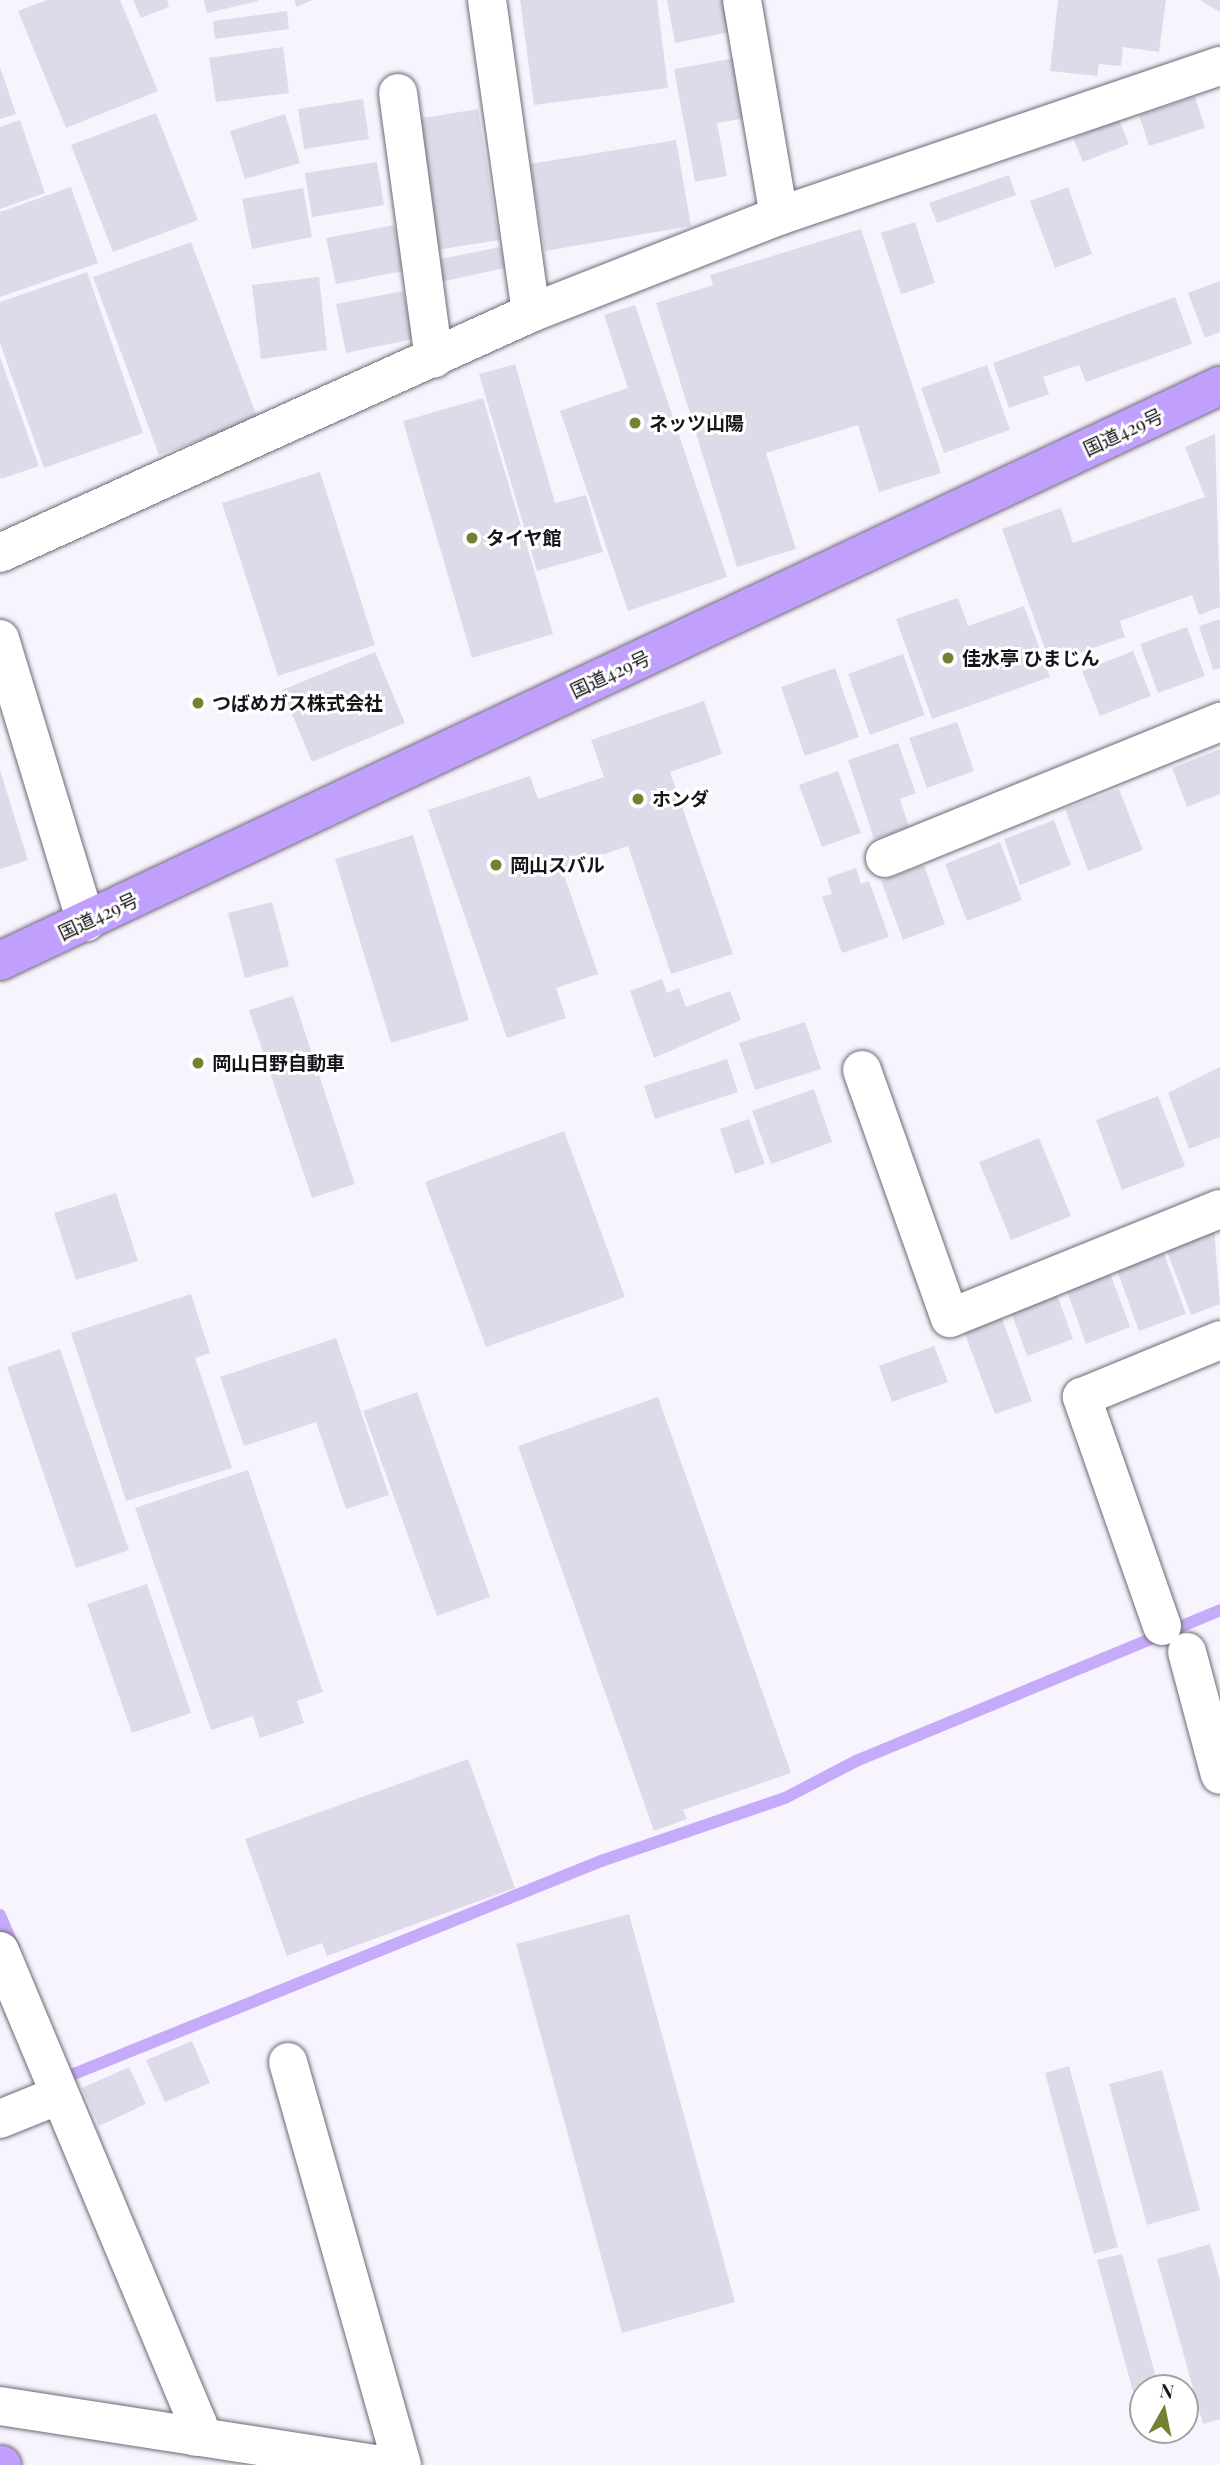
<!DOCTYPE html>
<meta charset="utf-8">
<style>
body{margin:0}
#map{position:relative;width:1220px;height:2465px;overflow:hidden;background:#f7f4fe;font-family:"Playfair Display","Noto Sans JP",serif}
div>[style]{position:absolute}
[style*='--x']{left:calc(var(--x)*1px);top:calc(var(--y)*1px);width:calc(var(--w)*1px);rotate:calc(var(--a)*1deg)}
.stream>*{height:12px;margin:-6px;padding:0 6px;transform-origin:6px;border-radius:6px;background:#c5abfa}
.building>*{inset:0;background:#dfdae9}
.roads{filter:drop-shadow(0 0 2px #6d6976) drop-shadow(0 0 2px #6d6976)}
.minor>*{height:38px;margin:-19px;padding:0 19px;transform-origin:19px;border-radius:19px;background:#fff}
.highway>*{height:38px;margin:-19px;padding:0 19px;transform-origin:19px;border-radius:19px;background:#c1a0fd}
.dots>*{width:19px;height:19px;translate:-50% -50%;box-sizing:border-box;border:4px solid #fff;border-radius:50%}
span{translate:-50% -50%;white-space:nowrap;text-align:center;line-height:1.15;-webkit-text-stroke:6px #fff;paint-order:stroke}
.poi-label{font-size:19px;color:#16151a;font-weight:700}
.left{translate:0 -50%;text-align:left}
.street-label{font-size:19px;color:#16151a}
.north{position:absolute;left:1129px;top:2374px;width:70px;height:70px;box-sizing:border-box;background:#fff;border:2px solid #a2a1a3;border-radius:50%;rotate:9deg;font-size:19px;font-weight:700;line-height:28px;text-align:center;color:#16151a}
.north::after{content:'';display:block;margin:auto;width:24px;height:32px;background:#728231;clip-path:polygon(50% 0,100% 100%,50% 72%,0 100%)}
</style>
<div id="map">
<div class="stream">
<div style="--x:0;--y:1915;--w:36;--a:67"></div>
<div style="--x:59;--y:2080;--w:585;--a:-22"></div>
<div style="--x:601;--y:1861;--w:194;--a:-18.9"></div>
<div style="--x:785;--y:1798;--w:80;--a:-27.5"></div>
<div style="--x:856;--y:1761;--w:394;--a:-22.5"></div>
</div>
<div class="building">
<div style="clip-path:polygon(47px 0,120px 0,158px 91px,66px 128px,18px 11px)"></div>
<div style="clip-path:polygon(133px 0,167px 0,169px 7px,141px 18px)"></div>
<div style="clip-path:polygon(204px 0,258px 0,258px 1px,207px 13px)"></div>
<div style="clip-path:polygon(294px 0,312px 0,297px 7px)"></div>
<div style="clip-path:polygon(520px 0,657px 0,668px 88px,534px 105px)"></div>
<div style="clip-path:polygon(667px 0,724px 0,730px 32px,675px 43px)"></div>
<div style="clip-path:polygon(1058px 0,1166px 0,1159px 52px,1123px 47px,1121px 66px,1099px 64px,1097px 76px,1050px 71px)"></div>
<div style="clip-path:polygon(1200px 0,1220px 0,1220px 12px)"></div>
<div style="clip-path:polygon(287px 11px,289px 29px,215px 39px,213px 21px)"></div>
<div style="clip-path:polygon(283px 47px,289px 93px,216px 102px,209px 58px)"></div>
<div style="clip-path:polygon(736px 58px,746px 118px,717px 123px,727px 176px,695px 182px,674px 69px)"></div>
<div style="clip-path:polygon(0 67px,16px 114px,0 119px)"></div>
<div style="clip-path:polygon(1195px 97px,1205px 128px,1149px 146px,1139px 115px)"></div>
<div style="clip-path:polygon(363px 99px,369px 139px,304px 149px,298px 109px)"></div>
<div style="clip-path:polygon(478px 109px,499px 240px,437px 250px,416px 119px)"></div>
<div style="clip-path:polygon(156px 113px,198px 220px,113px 252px,71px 145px)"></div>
<div style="clip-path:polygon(285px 114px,300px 163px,245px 179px,230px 131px)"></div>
<div style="clip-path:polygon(20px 120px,45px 193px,0 209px,0 127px)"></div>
<div style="clip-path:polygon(1119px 120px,1129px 144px,1083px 162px,1073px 138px)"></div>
<div style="clip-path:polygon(676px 140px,691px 226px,545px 251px,530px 164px)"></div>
<div style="clip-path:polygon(377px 162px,384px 205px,312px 217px,305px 173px)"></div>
<div style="clip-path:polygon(1009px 175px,1016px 195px,937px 223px,929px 203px)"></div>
<div style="clip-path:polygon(71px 187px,98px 263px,0 297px,0 212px)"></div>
<div style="clip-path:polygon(1068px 187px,1092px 254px,1055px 268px,1030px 201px)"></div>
<div style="clip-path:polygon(303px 188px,312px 237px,252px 249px,242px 199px)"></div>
<div style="clip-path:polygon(915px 222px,935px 283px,901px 294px,881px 233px)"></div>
<div style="clip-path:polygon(394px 225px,403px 271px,336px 284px,326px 238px)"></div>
<div style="clip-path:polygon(861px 229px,941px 473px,879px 492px,858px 425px,766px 453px,796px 549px,737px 567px,656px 303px,713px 285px,710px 275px)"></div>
<div style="clip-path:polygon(191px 242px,258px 419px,159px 455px,93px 277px)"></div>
<div style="clip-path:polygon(500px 247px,505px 268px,440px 282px,436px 260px)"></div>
<div style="clip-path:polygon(87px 272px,143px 433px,44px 468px,0 343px,0 302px)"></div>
<div style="clip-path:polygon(319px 277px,327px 350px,261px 359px,252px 285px)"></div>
<div style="clip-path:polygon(1220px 281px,1220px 332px,1205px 338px,1188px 293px)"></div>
<div style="clip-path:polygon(403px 291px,413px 339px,346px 353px,336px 304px)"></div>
<div style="clip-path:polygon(1175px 297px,1192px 344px,1086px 382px,1079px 365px,1043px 377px,1049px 394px,1009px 408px,993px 363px)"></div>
<div style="clip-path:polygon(635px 305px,727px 577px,628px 611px,560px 411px,628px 388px,604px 315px)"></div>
<div style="clip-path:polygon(0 357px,39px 466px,1px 479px,0 476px)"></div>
<div style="clip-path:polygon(515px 364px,555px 503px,586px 495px,603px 552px,537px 571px,479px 374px)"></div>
<div style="clip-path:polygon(987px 365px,1010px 430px,944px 453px,921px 388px)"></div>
<div style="clip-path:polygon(483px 398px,553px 634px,472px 658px,403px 421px)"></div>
<div style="clip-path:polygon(1215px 434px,1220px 607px,1199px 615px,1192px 595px,1120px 621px,1125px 637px,1050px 663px,1002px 529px,1061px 508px,1073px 543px,1205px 497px,1185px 447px)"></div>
<div style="clip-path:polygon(320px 472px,375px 645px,278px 676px,222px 503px)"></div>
<div style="clip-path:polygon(958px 598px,968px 626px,1024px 606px,1050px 677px,932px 719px,896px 619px)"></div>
<div style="clip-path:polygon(1220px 619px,1220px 668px,1213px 670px,1199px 626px)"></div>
<div style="clip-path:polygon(1187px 627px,1205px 676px,1158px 693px,1140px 644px)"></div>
<div style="clip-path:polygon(1133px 651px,1151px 696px,1100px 716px,1082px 671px)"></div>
<div style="clip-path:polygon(375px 652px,405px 723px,312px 762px,282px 690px)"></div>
<div style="clip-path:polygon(903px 654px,925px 715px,870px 735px,848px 674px)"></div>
<div style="clip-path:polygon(835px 668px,859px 737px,805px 756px,781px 687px)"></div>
<div style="clip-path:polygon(704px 701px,722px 754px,670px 772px,733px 954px,671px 974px,628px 846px,562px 869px,598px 974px,556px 988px,566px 1018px,507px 1038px,428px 810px,530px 776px,538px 799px,604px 777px,591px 740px)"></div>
<div style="clip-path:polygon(957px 722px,974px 771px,927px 788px,909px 738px)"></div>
<div style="clip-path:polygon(898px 743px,916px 793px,900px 799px,909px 827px,874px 839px,848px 760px)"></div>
<div style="clip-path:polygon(1220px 749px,1220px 794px,1187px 807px,1172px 768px)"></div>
<div style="clip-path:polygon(0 770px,28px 860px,0 869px)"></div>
<div style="clip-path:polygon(838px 771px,861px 833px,822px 847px,799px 785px)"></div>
<div style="clip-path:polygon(1119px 789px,1143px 850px,1088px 871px,1065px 809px)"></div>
<div style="clip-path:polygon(1054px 820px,1071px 865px,1020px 885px,1004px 839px)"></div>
<div style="clip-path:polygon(413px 835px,469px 1020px,391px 1043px,335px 859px)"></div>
<div style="clip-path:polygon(1000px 842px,1022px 900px,967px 921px,945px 864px)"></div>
<div style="clip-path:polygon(924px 865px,945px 924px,903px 940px,881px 881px)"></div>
<div style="clip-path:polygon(856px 868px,861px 884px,869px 881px,889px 937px,842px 953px,822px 897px,832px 894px,827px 878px)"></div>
<div style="clip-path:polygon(272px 902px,289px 966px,245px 978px,228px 913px)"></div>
<div style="clip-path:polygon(662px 979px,667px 993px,679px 988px,686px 1007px,730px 991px,741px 1020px,654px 1058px,630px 991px)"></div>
<div style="clip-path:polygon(293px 996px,355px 1184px,312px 1198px,249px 1010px)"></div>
<div style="clip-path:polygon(805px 1022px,821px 1069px,755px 1090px,739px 1043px)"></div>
<div style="clip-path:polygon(727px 1059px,738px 1092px,655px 1119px,644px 1086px)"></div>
<div style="clip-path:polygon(1220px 1067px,1220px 1137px,1189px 1149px,1168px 1093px)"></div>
<div style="clip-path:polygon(814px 1089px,832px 1142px,771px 1164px,752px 1111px)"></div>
<div style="clip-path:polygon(1158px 1096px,1185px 1166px,1122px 1190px,1096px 1120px)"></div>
<div style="clip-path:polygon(749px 1119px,765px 1164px,735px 1174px,720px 1129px)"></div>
<div style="clip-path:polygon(564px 1131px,625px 1297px,486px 1347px,425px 1182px)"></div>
<div style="clip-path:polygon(1039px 1138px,1071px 1216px,1011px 1240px,979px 1162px)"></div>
<div style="clip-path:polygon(116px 1193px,138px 1261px,76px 1280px,54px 1213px)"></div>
<div style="clip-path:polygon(1214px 1229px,1220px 1304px,1191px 1315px,1165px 1246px)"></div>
<div style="clip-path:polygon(1162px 1248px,1186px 1314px,1139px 1331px,1115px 1265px)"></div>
<div style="clip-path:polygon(1109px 1270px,1130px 1327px,1086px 1344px,1065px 1286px)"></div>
<div style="clip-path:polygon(1056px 1292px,1073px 1339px,1027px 1356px,1010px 1309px)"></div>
<div style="clip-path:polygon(191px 1294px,210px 1353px,195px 1358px,232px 1468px,126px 1501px,71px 1333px)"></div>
<div style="clip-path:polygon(1001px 1316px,1032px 1401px,995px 1414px,963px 1329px)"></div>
<div style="clip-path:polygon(336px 1338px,389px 1495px,346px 1509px,316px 1422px,244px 1446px,220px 1377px)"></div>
<div style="clip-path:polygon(934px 1346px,948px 1382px,892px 1402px,879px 1366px)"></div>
<div style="clip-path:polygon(60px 1349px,129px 1550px,76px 1568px,7px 1367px)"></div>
<div style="clip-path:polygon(417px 1392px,490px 1597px,437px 1616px,363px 1411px)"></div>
<div style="clip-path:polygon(658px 1397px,791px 1773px,683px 1810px,687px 1819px,654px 1831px,518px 1446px)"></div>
<div style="clip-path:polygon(248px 1470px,323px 1692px,297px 1701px,304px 1723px,260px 1738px,253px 1716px,211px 1730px,135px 1508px)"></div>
<div style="clip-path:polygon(147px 1584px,191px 1713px,132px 1733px,87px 1604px)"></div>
<div style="clip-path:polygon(468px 1759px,515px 1888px,327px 1956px,322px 1943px,287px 1956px,245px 1839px)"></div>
<div style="clip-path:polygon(629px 1914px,735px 2302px,622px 2333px,516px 1944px)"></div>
<div style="clip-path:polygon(192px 2041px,210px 2083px,165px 2102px,146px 2060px)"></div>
<div style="clip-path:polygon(1069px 2066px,1118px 2247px,1094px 2254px,1045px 2073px)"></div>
<div style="clip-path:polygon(129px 2067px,146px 2104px,99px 2126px,82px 2088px)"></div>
<div style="clip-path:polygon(1162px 2070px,1200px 2210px,1147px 2225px,1109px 2084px)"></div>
<div style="clip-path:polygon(1210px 2244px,1220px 2280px,1220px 2419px,1203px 2424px,1157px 2259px)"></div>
<div style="clip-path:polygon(1122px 2254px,1159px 2388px,1143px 2388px,1142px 2424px,1097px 2260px)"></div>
<div style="clip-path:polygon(1144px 2430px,1171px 2430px,1172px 2433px,1147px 2440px)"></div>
</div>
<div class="roads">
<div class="minor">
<div style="--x:487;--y:0;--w:316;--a:82"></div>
<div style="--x:742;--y:0;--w:219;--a:80.3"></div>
<div style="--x:398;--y:93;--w:268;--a:82.3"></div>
<div style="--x:0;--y:553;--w:583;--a:-24.32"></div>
<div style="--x:531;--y:313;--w:266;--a:-21.4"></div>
<div style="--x:779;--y:216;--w:466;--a:-18.8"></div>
<div style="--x:0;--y:639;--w:296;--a:73.1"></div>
<div style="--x:885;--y:858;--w:362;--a:-22.1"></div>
<div style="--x:862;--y:1070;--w:263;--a:70.5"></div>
<div style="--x:950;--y:1318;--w:291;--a:-22"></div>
<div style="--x:1162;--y:1626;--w:243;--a:-109.3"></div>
<div style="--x:1082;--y:1397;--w:149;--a:-22.4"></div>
<div style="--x:1187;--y:1652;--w:127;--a:75"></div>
<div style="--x:0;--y:1951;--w:513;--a:67.29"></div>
<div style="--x:198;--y:2424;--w:13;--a:103"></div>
<div style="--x:288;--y:2062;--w:419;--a:74.2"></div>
<div style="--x:0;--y:2119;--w:61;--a:-22"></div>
<div style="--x:0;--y:2406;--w:386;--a:8.8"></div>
</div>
<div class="highway">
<div style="--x:0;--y:961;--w:1349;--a:-25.24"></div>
<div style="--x:0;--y:2465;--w:2;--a:0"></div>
</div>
</div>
<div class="dots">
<div style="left:635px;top:423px;background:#728231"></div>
<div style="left:472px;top:538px;background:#728231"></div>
<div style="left:948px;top:658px;background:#728231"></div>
<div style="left:198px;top:703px;background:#728231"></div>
<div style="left:638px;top:799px;background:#728231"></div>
<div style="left:496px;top:865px;background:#728231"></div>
<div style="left:198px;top:1063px;background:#728231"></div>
</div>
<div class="poi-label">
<span class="left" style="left:649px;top:423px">ネッツ山陽</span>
<span class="left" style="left:486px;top:538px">タイヤ館</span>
<span class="left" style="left:962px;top:658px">佳水亭 ひまじん</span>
<span class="left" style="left:212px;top:703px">つばめガス株式会社</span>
<span class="left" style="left:652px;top:799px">ホンダ</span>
<span class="left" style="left:510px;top:865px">岡山スバル</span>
<span class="left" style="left:212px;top:1063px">岡山日野自動車</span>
</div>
<div class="street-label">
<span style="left:1123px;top:432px;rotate:-25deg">国道429号</span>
<span style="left:610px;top:674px;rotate:-25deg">国道429号</span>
<span style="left:98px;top:916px;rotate:-25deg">国道429号</span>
</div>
<div class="north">N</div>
</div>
